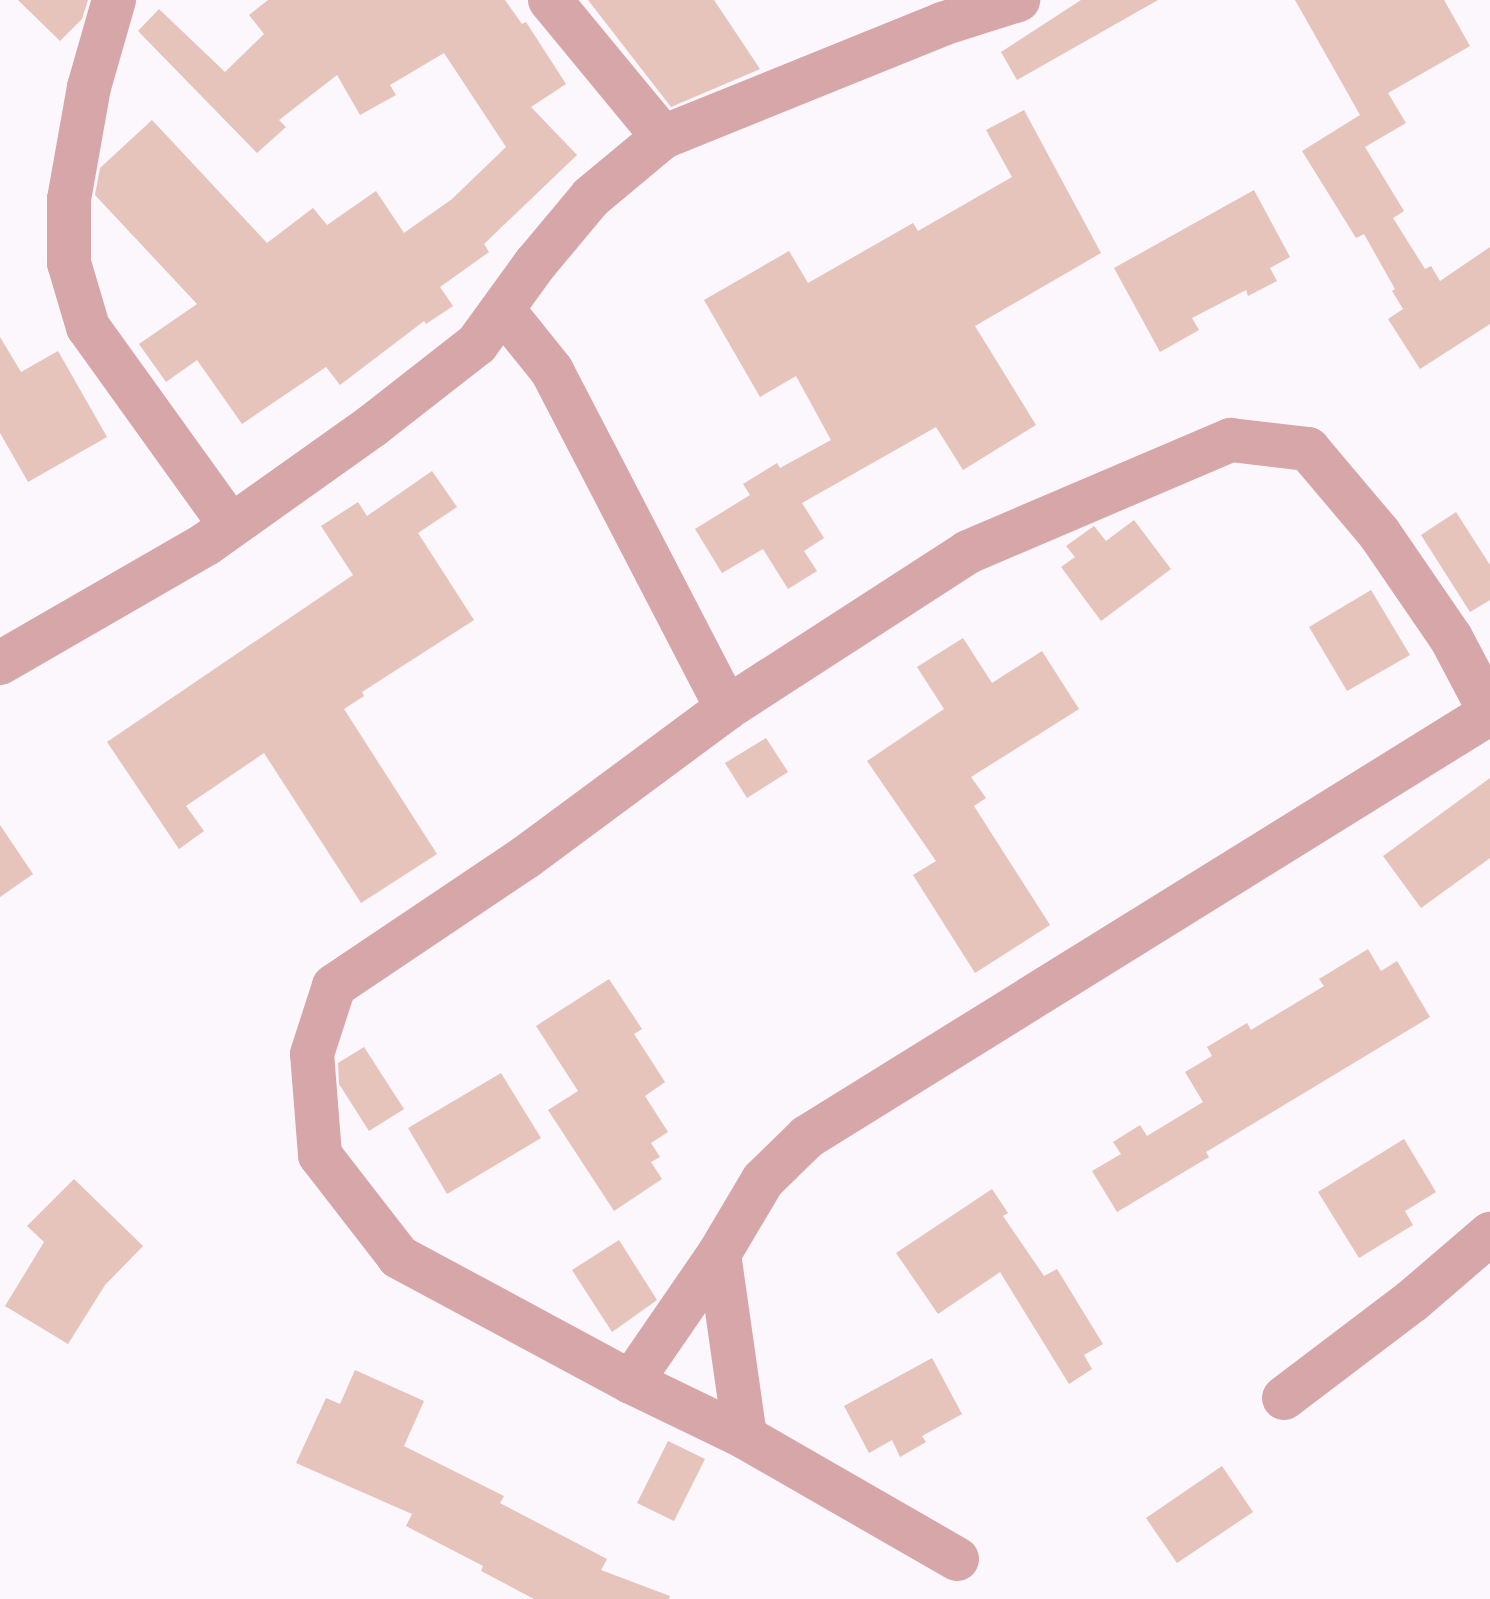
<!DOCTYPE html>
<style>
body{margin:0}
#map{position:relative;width:1490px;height:1599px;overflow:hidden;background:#fbf7fd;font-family:"DM Sans",sans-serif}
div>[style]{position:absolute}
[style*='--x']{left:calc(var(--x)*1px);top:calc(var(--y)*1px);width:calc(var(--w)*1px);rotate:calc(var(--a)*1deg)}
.building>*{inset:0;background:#e6c3bb}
.minor>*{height:44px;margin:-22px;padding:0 22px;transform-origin:22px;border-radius:22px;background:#d7a6a8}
span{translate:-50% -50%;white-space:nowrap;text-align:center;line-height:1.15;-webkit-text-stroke:6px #fbf7fd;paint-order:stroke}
</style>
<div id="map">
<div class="building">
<div style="clip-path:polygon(18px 0,88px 0,82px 19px,60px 41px)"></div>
<div style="clip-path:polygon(268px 0,505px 0,522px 24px,526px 22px,566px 84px,531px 107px,577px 155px,484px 244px,489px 252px,440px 287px,453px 306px,426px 324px,424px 321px,340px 385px,326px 367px,242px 424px,197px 360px,166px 382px,139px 344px,197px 304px,95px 195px,100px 168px,152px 120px,267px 243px,313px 208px,327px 225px,376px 191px,404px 233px,452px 199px,506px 147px,444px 53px,390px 85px,396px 95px,360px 115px,337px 75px,279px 120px,286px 127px,257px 153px,138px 31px,159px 9px,225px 72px,264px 34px,249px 15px)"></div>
<div style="clip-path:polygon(588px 0,714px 0,760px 69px,671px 107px)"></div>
<div style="clip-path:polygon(1081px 0,1158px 0,1017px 80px,1001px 52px)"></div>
<div style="clip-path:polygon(1295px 0,1444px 0,1470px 46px,1388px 93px,1406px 123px,1365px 147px,1404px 211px,1393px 218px,1425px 269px,1431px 266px,1440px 281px,1490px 247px,1490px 324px,1420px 369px,1388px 319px,1403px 309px,1392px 291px,1395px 289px,1364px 234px,1356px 238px,1302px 151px,1360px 115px)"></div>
<div style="clip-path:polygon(1024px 110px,1101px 253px,975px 326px,1036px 425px,963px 470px,936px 427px,802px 503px,824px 538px,804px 551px,817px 571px,788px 589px,763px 549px,722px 573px,695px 529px,750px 495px,743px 484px,777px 463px,780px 468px,831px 440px,796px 376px,760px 397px,704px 300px,789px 251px,808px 283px,913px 223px,918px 231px,1012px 177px,986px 130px)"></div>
<div style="clip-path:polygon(1254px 190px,1290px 257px,1270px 268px,1277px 281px,1248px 296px,1246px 290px,1192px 318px,1199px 330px,1160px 352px,1114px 268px)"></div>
<div style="clip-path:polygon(0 337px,21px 372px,58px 351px,107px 437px,28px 482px,0 433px)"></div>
<div style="clip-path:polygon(432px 471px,457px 507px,418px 533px,474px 620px,362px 692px,364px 696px,344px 709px,437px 854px,361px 903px,264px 753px,186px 806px,204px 831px,179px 849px,107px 742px,353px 575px,321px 526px,358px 502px,367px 516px)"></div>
<div style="clip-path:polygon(1456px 512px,1490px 565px,1490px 600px,1470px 612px,1421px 535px)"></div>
<div style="clip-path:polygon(1134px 520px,1171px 569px,1101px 621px,1061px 567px,1075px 557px,1066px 546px,1094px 526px,1106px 541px)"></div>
<div style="clip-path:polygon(1371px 590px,1410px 655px,1347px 691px,1309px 627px)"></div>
<div style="clip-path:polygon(963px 638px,992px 683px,1042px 651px,1079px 709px,971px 777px,986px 798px,974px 806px,1050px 925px,975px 973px,913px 875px,936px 861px,867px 761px,944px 709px,917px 667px)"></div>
<div style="clip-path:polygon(766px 738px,788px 772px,747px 798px,725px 763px)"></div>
<div style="clip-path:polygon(1490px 778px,1490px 858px,1421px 908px,1383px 856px)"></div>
<div style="clip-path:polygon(0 825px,33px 874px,0 897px)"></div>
<div style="clip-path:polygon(1368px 949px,1381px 971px,1397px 961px,1430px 1017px,1206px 1152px,1209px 1157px,1117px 1212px,1092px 1171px,1121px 1154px,1113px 1142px,1140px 1125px,1147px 1136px,1203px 1102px,1185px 1072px,1212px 1056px,1207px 1047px,1247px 1023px,1251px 1030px,1324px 986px,1319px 979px)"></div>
<div style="clip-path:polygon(609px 979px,642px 1029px,634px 1034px,665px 1082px,645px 1096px,668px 1132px,651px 1143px,660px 1157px,651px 1162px,662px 1179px,614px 1211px,548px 1110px,578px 1091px,536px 1026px)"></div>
<div style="clip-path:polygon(364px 1047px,404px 1109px,369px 1131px,339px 1084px,338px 1063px)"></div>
<div style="clip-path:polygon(501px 1073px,541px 1138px,447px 1194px,408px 1128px)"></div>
<div style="clip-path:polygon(1404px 1139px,1436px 1192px,1405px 1211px,1413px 1225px,1359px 1258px,1318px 1192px)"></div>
<div style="clip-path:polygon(74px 1179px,143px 1246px,105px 1285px,68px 1344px,5px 1306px,44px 1242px,27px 1226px)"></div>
<div style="clip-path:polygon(992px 1189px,1008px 1213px,1003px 1216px,1044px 1276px,1057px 1269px,1103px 1344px,1084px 1355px,1092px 1369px,1069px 1384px,1000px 1272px,938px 1314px,896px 1253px)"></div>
<div style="clip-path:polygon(619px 1240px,657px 1300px,612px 1332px,572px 1270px)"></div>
<div style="clip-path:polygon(932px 1358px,962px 1414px,922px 1436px,926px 1442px,900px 1457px,892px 1440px,869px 1453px,844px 1406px)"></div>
<div style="clip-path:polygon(355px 1370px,424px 1401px,404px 1446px,504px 1496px,500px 1503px,607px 1559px,601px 1570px,670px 1596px,669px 1599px,534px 1599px,481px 1571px,483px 1566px,406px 1526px,412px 1514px,296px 1463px,326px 1398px,340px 1404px)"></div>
<div style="clip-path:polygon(668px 1441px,705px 1459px,674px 1521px,637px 1503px)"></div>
<div style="clip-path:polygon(1222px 1466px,1253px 1512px,1177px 1563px,1146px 1518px)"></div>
</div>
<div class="minor">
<div style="--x:114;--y:0;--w:91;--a:106"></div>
<div style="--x:89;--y:87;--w:114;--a:100.1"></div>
<div style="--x:69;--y:199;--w:64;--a:90"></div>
<div style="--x:69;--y:263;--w:67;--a:73.5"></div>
<div style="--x:88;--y:327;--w:245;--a:54.3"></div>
<div style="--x:550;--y:0;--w:178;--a:50.5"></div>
<div style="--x:504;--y:311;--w:77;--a:51.3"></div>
<div style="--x:552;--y:371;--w:380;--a:62.6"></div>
<div style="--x:0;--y:663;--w:238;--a:-30"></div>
<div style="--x:206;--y:544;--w:204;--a:-35.4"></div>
<div style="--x:372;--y:426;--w:133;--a:-38"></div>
<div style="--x:477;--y:344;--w:99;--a:-54.1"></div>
<div style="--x:535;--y:264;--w:87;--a:-50.1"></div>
<div style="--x:591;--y:197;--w:94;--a:-39.8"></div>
<div style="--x:663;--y:137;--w:301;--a:-22"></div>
<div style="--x:942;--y:24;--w:80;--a:-17.5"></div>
<div style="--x:719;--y:1254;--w:185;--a:81.9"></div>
<div style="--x:631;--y:1382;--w:155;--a:-55.5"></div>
<div style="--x:719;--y:1254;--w:86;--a:-59.3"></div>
<div style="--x:763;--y:1180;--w:62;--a:-44.3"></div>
<div style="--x:807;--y:1137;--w:804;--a:-31.83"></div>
<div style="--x:1284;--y:1398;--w:161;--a:-37.2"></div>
<div style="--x:1412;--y:1301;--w:103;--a:-40.7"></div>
<div style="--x:957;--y:1559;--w:245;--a:-150.1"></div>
<div style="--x:745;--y:1437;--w:127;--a:-154.2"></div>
<div style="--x:631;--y:1382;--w:264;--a:-151.7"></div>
<div style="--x:399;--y:1257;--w:129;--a:-127.8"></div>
<div style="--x:320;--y:1155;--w:101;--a:-94.5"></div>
<div style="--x:312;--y:1054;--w:71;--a:-72.1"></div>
<div style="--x:334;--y:986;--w:231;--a:-33.9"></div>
<div style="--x:526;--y:857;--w:250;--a:-36.5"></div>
<div style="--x:727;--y:708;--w:287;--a:-32.9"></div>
<div style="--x:968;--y:552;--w:286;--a:-23.1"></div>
<div style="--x:1231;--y:440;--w:78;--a:6.7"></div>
<div style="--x:1308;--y:449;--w:110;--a:49.8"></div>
<div style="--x:1379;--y:533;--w:127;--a:55.6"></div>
<div style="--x:1451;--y:638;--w:84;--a:62.2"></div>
</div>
</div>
